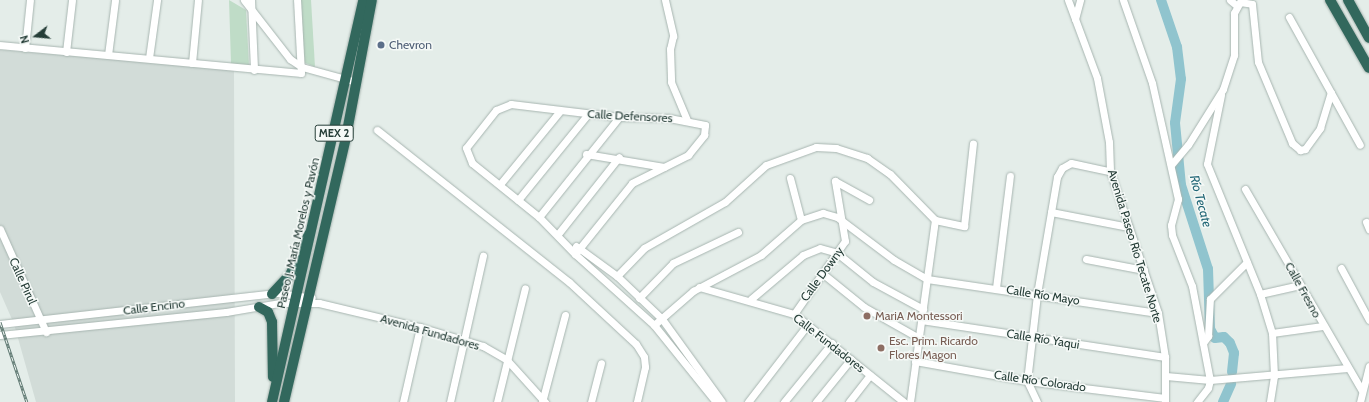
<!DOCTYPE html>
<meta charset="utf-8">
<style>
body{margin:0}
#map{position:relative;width:1369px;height:402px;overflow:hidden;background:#e4ede9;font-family:Cabin,sans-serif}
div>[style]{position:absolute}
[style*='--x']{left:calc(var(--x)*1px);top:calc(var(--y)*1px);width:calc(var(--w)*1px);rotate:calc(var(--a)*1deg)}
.built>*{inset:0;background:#d2dcd8}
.green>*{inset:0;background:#bfdcc7}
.river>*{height:10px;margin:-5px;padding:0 5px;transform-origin:5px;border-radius:5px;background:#90c4ce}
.roads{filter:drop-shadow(0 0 1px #a7b5b0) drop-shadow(0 0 1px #a7b5b0)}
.minor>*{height:7px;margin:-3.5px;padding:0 3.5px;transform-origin:3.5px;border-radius:3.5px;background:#fff}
.highway>*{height:10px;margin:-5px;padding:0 5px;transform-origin:5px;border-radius:5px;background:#32685d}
.rail>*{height:3px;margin-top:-1.5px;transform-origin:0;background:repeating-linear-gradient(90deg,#f5f9f7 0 4.5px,#5f7972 0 9px);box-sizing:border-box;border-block:1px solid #5f7972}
.dots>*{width:11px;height:11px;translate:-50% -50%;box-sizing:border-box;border:2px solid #f5f9f7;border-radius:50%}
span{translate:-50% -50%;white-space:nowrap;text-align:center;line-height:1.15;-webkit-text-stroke:3px #f5f9f7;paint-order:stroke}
.shield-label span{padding:1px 3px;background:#f5f9f7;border:1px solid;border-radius:3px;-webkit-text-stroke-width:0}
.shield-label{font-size:11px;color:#253d37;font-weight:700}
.service-label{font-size:12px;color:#4e5e75}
.left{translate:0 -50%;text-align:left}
.street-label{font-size:12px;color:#253d37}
.education-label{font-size:12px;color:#785e54}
.water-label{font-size:13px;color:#226776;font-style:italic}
.north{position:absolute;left:16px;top:16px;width:40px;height:40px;-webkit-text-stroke:3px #f5f9f7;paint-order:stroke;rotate:254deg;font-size:11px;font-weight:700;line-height:16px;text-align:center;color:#253d37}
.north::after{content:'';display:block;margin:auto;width:14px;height:18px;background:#253d37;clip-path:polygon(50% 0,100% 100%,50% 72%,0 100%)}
</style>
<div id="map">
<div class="built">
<div style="clip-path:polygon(0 50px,234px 69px,235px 402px,36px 402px,14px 324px,0 292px)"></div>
</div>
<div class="green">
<div style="clip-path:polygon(229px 0,246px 10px,249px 66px,231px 64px)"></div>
<div style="clip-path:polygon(299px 0,311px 0,315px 67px,303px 62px)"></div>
</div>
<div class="river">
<div style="--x:1161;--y:0;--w:50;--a:71.2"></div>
<div style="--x:1177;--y:47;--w:32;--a:83"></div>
<div style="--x:1181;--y:79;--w:44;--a:97.8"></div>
<div style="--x:1175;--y:123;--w:62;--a:84.5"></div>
<div style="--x:1181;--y:185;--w:88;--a:72.2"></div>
<div style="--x:1208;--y:269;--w:60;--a:88.1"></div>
<div style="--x:1210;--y:329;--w:10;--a:61"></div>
<div style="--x:1215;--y:338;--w:9;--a:-6"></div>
<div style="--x:1224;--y:337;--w:8;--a:45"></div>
<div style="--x:1230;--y:343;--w:11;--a:68"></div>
<div style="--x:1234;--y:353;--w:19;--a:96"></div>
<div style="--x:1223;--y:402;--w:20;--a:-66"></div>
</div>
<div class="roads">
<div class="minor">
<div style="--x:244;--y:0;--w:75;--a:52.1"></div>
<div style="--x:290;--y:59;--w:14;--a:34"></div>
<div style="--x:302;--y:67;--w:56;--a:15.5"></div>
<div style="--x:251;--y:0;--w:70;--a:87.5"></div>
<div style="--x:665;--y:0;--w:37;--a:77"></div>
<div style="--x:673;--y:36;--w:13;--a:103"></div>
<div style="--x:670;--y:49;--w:33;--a:88"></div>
<div style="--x:671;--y:82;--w:41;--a:67.2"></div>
<div style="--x:1068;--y:0;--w:83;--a:69.6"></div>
<div style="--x:1097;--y:78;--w:65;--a:79.4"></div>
<div style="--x:1109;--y:142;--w:29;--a:88"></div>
<div style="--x:1110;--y:171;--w:150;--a:71.3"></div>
<div style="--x:1158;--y:313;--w:45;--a:81"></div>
<div style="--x:1165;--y:357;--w:45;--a:90"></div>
<div style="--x:1123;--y:0;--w:88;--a:70.7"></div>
<div style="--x:1152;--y:83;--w:119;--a:77.4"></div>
<div style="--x:1178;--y:199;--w:27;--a:105"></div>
<div style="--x:1171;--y:225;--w:10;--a:84"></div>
<div style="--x:1172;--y:235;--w:55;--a:68.6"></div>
<div style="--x:1192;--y:286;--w:96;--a:79.2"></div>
<div style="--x:1210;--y:380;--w:8;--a:104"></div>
<div style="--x:1208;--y:388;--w:18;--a:128"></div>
<div style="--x:1230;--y:0;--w:8;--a:40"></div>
<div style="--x:1289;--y:17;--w:146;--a:61"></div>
<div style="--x:1075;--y:19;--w:20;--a:-75"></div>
<div style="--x:0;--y:45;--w:302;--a:5.3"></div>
<div style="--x:301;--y:73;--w:73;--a:-93.1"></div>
<div style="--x:25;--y:48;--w:48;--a:-84.1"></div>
<div style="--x:66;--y:52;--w:52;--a:-83.4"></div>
<div style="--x:108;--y:55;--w:55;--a:-82.7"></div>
<div style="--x:149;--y:58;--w:59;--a:-82.1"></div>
<div style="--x:192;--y:63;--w:63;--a:-84.6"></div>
<div style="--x:1221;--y:95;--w:70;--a:101.5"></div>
<div style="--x:1207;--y:164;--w:140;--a:67.8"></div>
<div style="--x:1260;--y:294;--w:41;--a:72.9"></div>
<div style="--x:1272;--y:333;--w:43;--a:87.3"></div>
<div style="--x:1274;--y:376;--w:26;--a:99"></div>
<div style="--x:377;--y:130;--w:245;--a:38.4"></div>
<div style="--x:569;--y:282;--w:91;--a:42.8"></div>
<div style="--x:636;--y:344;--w:15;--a:58"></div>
<div style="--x:644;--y:357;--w:10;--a:84"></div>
<div style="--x:645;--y:367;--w:36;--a:103"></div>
<div style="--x:586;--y:154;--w:79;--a:9.5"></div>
<div style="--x:1171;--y:165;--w:26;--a:-50"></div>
<div style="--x:1188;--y:145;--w:66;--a:-58"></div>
<div style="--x:1223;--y:89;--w:36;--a:-72"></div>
<div style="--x:1234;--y:55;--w:42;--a:-90"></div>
<div style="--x:1234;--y:13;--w:13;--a:-61"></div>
<div style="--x:1240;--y:2;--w:12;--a:9"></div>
<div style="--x:1252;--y:4;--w:58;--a:84.1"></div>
<div style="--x:1258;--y:62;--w:88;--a:67.2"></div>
<div style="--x:1292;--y:143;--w:11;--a:41"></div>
<div style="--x:1300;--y:150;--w:5;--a:-11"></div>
<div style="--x:1305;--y:149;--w:26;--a:-54"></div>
<div style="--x:1320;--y:128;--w:37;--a:-73"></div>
<div style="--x:790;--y:178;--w:43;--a:75.3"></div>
<div style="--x:501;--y:183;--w:93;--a:-50.7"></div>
<div style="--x:1245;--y:189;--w:233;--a:59.9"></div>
<div style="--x:518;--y:200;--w:111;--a:-50.9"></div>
<div style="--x:1051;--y:212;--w:79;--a:10.9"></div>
<div style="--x:539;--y:217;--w:128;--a:-51.3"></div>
<div style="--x:1366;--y:222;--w:8;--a:67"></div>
<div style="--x:0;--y:229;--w:113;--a:65.9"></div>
<div style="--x:558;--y:234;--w:98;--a:-51.6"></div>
<div style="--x:576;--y:246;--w:51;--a:36.2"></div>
<div style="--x:617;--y:276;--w:62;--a:43.7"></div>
<div style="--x:662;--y:319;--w:102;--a:54.1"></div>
<div style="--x:575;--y:254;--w:91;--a:-51.2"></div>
<div style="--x:632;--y:183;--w:63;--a:-26.6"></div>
<div style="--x:688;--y:155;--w:26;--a:-51"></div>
<div style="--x:704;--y:135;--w:10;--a:-84"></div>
<div style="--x:705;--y:125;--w:38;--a:-169"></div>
<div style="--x:668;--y:118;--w:49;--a:-178.8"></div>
<div style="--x:619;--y:117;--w:109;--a:-173.1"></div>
<div style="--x:511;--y:104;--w:16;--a:158"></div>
<div style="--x:496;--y:110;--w:48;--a:128.3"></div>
<div style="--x:466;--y:148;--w:16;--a:68"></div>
<div style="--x:472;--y:163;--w:86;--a:38.9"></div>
<div style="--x:539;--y:217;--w:52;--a:45.8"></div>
<div style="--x:575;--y:254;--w:106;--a:41.9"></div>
<div style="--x:654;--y:325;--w:99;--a:51.2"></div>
<div style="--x:1086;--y:259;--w:59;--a:10.7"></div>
<div style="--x:1341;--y:268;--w:59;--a:61.7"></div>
<div style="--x:822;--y:273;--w:54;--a:39"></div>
<div style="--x:864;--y:307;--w:63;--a:29.4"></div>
<div style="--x:617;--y:276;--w:39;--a:-46"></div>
<div style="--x:644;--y:248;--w:93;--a:-29.6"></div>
<div style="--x:725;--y:202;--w:55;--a:-42.1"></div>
<div style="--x:766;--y:165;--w:53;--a:-19.8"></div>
<div style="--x:816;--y:147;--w:20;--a:3"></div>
<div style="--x:836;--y:148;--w:33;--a:18"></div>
<div style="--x:867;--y:158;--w:28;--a:35"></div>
<div style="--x:890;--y:174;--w:64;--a:45.6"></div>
<div style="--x:935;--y:220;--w:30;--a:12"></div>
<div style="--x:964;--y:226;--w:83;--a:-83.8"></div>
<div style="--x:699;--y:287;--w:99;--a:15.9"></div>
<div style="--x:794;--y:314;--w:141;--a:38.7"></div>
<div style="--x:996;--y:288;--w:113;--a:-82.9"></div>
<div style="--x:1260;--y:294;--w:41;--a:-12.7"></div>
<div style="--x:639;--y:298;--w:49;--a:-45.8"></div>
<div style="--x:673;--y:263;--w:72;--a:-25.5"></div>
<div style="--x:751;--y:299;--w:68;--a:-40.2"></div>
<div style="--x:803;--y:255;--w:18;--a:-22"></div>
<div style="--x:820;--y:248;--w:18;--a:16"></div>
<div style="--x:837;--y:253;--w:46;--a:38.9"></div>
<div style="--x:873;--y:282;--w:57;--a:28.4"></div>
<div style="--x:794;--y:314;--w:89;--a:-55.1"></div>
<div style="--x:845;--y:241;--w:61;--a:-99.5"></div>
<div style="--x:835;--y:181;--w:39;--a:29"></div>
<div style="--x:921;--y:320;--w:247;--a:8.6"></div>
<div style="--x:0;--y:324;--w:280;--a:-6.4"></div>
<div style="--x:278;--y:293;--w:34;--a:8"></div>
<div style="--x:654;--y:325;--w:52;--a:-41.1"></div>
<div style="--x:693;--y:291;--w:77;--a:-27.9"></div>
<div style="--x:761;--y:255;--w:53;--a:-41.2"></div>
<div style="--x:801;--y:220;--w:23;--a:-18"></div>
<div style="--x:823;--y:213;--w:15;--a:16"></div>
<div style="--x:837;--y:217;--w:71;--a:37"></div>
<div style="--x:894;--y:260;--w:38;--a:30"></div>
<div style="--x:927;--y:279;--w:233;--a:8.4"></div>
<div style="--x:1272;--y:333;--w:51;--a:-7.8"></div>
<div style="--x:0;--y:335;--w:227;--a:-5.8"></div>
<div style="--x:226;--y:312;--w:55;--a:-9.5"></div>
<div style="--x:280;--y:303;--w:39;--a:0"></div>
<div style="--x:319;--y:303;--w:104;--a:13.4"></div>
<div style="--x:420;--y:327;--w:66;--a:16.8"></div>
<div style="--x:483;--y:346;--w:28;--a:30"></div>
<div style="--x:507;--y:360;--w:57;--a:47.9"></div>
<div style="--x:1203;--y:343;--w:9;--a:-54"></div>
<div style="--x:1208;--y:336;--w:37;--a:-87"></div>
<div style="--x:1210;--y:299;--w:52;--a:-45"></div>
<div style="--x:915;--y:361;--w:114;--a:10.1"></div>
<div style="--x:1027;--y:381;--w:139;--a:7"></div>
<div style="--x:1166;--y:376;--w:44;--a:5.2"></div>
<div style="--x:1210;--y:380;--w:138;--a:-5"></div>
<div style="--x:403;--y:402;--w:77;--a:-77.2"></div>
<div style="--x:450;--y:402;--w:150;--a:-77.3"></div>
<div style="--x:497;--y:402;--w:117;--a:-76.2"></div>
<div style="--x:542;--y:402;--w:90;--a:-75.2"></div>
<div style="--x:591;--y:402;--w:40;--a:-75.6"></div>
<div style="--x:748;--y:402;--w:98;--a:-52.4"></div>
<div style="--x:784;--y:402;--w:76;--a:-50.9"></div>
<div style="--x:816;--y:402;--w:55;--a:-50.9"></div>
<div style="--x:849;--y:402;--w:34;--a:-52"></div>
<div style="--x:910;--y:402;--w:184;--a:-82.2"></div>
<div style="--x:1037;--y:402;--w:23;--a:-115"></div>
<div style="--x:1027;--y:381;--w:88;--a:-83.4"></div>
<div style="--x:1037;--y:294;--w:119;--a:-80.3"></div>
<div style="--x:1057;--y:177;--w:10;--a:-61"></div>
<div style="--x:1062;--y:168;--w:10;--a:-29"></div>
<div style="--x:1071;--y:163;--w:40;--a:12"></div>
<div style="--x:1360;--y:402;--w:37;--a:-76"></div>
</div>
<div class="highway">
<div style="--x:1330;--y:0;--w:78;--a:60.2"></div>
<div style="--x:1348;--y:0;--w:43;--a:61.1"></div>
<div style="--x:272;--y:294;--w:26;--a:-47"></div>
<div style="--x:290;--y:275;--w:45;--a:-65.1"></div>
<div style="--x:259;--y:307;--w:10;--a:29"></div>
<div style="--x:268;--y:312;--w:11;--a:68"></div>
<div style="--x:272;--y:322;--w:55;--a:89"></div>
<div style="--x:272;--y:402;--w:412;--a:-77.2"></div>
<div style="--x:284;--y:402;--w:272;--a:-76.8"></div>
<div style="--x:346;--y:137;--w:139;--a:-79.3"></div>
</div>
</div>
<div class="rail">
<div style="--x:0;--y:322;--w:84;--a:71.4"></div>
</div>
<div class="dots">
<div style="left:381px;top:45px;background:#5c6f8a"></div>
<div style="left:867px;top:316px;background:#8d6e63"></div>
<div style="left:881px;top:348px;background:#8d6e63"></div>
</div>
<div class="shield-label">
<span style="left:334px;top:133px">MEX 2</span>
</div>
<div class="service-label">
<span class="left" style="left:389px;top:45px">Chevron</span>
</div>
<div class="street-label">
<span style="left:630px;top:116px;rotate:3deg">Calle Defensores</span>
<span style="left:298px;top:233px;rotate:-77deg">Paseo J. María Morelos y Pavón</span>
<span style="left:1135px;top:246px;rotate:73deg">Avenida Paseo Río Tecate Norte</span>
<span style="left:822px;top:274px;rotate:-54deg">Calle Downy</span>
<span style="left:23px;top:281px;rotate:66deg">Calle Pirul</span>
<span style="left:1303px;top:290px;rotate:61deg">Calle Fresno</span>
<span style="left:1043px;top:295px;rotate:9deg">Calle Río Mayo</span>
<span style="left:154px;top:307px;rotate:-7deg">Calle Encino</span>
<span style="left:430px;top:332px;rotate:16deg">Avenida Fundadores</span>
<span style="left:1043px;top:339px;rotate:9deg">Calle Río Yaqui</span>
<span style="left:829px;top:343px;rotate:38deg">Calle Fundadores</span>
<span style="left:1040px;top:381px;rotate:8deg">Calle Río Colorado</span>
</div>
<div class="education-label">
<span class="left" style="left:875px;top:316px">MariA Montessori</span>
<span class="left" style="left:889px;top:348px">Esc. Prim. Ricardo<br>Flores Magon</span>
</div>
<div class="water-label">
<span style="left:1201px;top:201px;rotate:75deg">Río Tecate</span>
</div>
<div class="north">N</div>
</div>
